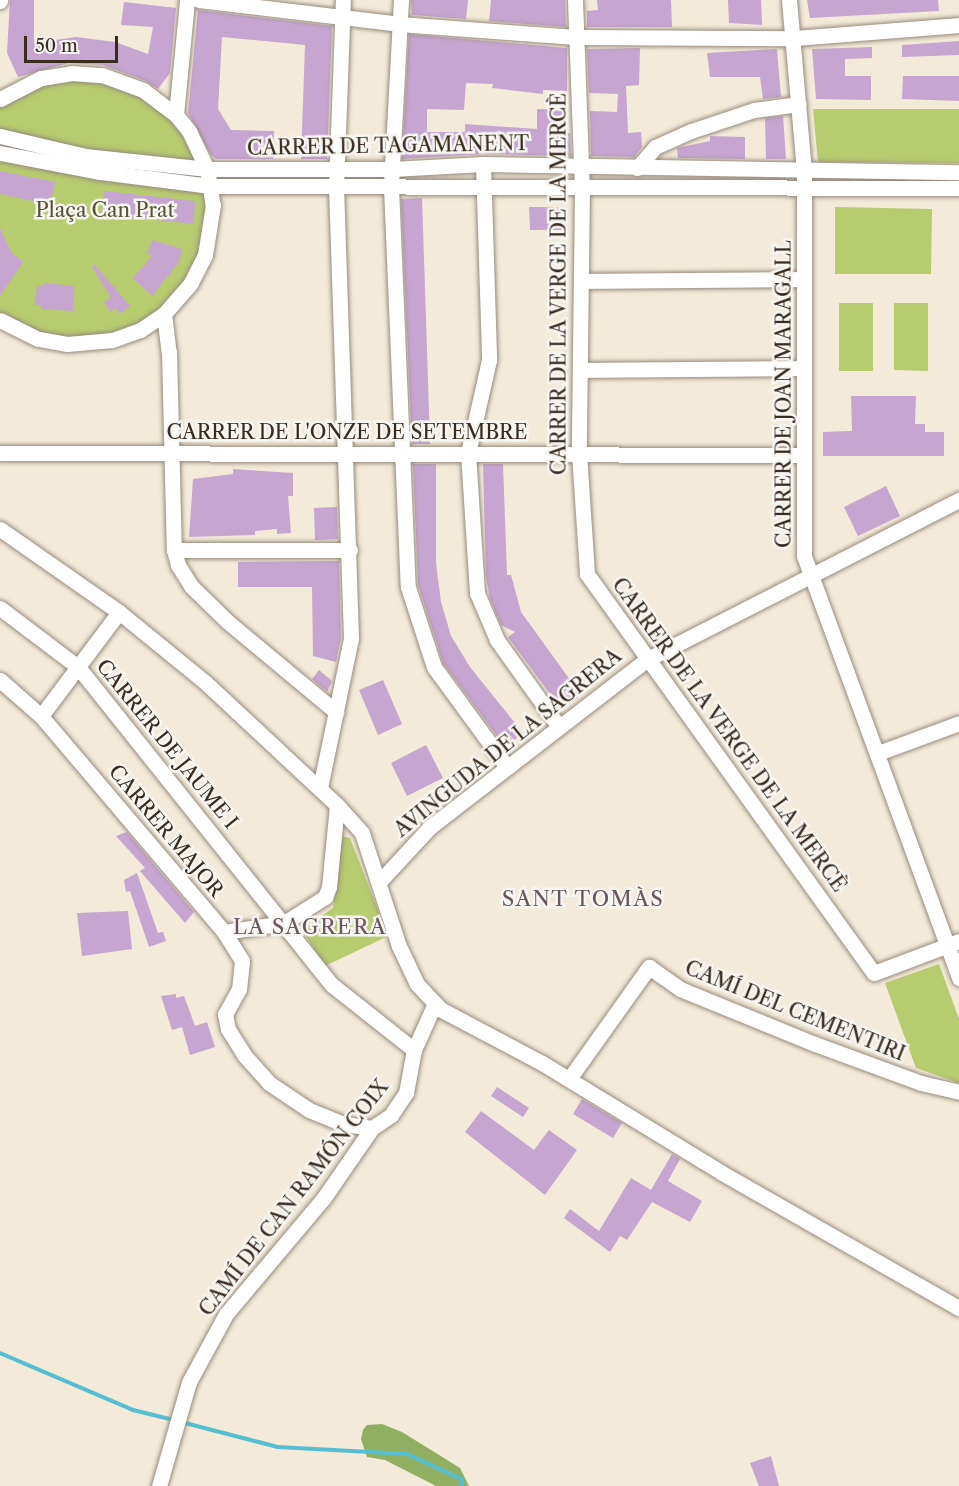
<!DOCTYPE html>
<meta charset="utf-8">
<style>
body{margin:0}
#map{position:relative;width:959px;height:1486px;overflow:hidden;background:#f3ead9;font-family:"Libre Caslon Text",serif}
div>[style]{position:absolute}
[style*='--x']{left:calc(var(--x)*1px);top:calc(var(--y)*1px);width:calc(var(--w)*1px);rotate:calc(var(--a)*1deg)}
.green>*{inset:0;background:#b7cb6f}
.forest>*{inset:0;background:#91af62}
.stream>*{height:4px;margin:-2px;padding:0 2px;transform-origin:2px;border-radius:2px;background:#55bfd1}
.building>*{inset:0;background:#c6a5d1}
.roads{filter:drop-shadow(0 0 2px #978a7c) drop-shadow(0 0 2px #978a7c)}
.minor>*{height:15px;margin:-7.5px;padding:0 7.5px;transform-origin:7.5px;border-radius:7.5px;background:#fff}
span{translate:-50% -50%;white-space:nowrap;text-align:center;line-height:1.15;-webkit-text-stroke:5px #f6f6f2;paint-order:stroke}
.street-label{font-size:20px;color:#3b2a1e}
.park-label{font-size:20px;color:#5a5232}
.neighbourhood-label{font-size:21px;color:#6c555d;letter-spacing:1.5px}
.scale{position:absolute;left:24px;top:36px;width:94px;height:27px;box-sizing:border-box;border:3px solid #3b2a1e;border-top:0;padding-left:8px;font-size:18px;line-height:21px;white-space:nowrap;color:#3b2a1e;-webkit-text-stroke:4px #f6f6f2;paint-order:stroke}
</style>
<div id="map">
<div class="green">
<div style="clip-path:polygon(102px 75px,176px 115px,211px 186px,212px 223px,191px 283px,140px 330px,67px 344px,0 319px,0 99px,13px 90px)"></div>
<div style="clip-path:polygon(813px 109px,959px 109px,959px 163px,818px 162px)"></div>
<div style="clip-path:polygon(835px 207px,932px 209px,931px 274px,835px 274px)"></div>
<div style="clip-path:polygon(839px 303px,873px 303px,873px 371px,839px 371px)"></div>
<div style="clip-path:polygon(894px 303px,928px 303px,928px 371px,894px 370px)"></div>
<div style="clip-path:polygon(342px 836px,350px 838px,388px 936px,325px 966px,302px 930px,333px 908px)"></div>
<div style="clip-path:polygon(939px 964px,959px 1019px,959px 1083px,916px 1068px,885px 983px)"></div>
</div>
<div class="forest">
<div style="clip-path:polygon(382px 1424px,402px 1432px,460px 1468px,469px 1486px,436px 1486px,385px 1460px,367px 1457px,361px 1439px,363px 1430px,367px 1425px)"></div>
</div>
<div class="stream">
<div style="--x:0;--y:1353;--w:145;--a:23.2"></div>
<div style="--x:133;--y:1410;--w:42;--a:13.7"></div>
<div style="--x:181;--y:1422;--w:100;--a:14.5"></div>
<div style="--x:278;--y:1447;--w:129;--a:3.1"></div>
<div style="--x:407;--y:1454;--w:60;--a:24.8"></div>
<div style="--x:461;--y:1479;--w:7;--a:82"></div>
</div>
<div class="building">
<div style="clip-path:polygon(10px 0,34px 0,34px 43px,76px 37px,115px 42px,148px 54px,153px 27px,121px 25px,124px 2px,176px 8px,170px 73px,158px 89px,146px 81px,103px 65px,69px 63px,18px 77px,7px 53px)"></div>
<div style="clip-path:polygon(411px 0,468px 0,466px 19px,412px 15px)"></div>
<div style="clip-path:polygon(491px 0,565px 0,566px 27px,489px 21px)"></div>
<div style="clip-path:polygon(597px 0,671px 0,672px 27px,587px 27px,587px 11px,598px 10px)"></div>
<div style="clip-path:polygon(728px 0,761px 0,762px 25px,729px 23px)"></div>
<div style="clip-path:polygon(807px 0,938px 0,939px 11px,810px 18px)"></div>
<div style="clip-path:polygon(198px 10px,332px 26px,327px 159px,301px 159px,305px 45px,222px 37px,218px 109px,231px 130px,274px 131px,273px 159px,216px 159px,211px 155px,188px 113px)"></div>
<div style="clip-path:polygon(409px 34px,567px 48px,567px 91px,543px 90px,543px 94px,492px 88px,493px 84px,466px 83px,464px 110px,427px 109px,427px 132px,465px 132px,465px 124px,537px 129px,537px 109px,567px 110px,565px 133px,570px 133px,571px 156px,483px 154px,402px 159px)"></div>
<div style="clip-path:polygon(959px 41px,959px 55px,902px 57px,902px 45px)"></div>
<div style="clip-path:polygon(872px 47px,872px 58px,845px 59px,845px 76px,871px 76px,871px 100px,816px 99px,812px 49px)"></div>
<div style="clip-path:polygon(640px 48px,639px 85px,626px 86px,628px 133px,641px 132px,642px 147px,634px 157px,591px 156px,590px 111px,617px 112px,618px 94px,589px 93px,587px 49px)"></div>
<div style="clip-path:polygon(777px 49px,781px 97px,763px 99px,760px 77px,710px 77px,707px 53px)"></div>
<div style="clip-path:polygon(903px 76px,959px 76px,959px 101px,902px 99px)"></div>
<div style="clip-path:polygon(783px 116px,786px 159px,766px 159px,765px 118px)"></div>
<div style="clip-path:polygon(710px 136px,745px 137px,745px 159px,678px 158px,677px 148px,710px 141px)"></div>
<div style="clip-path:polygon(0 171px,55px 182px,50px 205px,0 194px)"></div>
<div style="clip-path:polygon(104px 191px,195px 201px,194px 224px,102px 214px)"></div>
<div style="clip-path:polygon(422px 198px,426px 319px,430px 444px,412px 444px,401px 199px)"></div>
<div style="clip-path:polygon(529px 207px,562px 207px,562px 230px,530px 230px)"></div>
<div style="clip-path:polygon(0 228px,11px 252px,23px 262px,0 296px)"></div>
<div style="clip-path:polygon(152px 240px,182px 249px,179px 262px,152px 296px,133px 278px,153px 255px,147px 254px)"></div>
<div style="clip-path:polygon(94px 264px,130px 306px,120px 314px,115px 308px,110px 312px,104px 302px,111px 298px,92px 267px)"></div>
<div style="clip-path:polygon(43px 283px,74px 286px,73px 311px,41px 309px,41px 305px,35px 305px,37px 285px,43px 287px)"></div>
<div style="clip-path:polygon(851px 396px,916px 396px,915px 424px,925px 424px,925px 432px,944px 432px,944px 456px,823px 456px,823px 432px,852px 431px)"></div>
<div style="clip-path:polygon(413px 464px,436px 464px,436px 563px,441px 602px,451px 636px,470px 667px,523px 733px,505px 747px,443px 663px,418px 585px)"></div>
<div style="clip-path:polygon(483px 464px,503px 464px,507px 575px,511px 575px,521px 612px,581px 695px,561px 709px,508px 637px,515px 632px,501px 625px,490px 599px,486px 576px)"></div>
<div style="clip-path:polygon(233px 469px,293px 473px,293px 496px,288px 496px,291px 533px,277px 534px,277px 529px,255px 531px,255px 535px,189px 537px,193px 479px,233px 474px)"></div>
<div style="clip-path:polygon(886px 486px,900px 516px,858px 536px,844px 507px)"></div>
<div style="clip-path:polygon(337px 507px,338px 539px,315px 540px,314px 508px)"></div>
<div style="clip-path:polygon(339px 561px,341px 638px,336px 662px,313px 656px,312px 587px,238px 587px,238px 562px)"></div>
<div style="clip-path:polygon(319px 670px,332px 681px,327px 692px,312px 679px)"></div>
<div style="clip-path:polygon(383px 680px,402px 724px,378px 735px,359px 690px)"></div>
<div style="clip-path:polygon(426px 745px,443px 778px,407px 796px,391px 763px)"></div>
<div style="clip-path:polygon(127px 832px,194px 912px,185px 923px,140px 871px,145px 868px,116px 836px)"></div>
<div style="clip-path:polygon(137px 873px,158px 933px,163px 932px,166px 941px,149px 947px,130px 891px,126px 892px,124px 880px)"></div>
<div style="clip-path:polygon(128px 911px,132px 949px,82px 956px,77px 913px)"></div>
<div style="clip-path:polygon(176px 994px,176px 998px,184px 996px,195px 1026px,207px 1022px,215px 1047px,190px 1055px,182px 1027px,172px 1030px,161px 996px)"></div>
<div style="clip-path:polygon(497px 1087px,529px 1108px,523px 1117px,491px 1096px)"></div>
<div style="clip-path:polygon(582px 1099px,622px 1123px,613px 1138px,573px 1114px)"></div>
<div style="clip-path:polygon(481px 1111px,534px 1150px,549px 1130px,577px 1150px,545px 1195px,465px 1132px)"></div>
<div style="clip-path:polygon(672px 1154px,680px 1159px,668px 1181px,702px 1201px,690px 1222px,652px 1202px,627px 1240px,620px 1236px,610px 1252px,564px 1218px,570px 1209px,599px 1231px,631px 1178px,651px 1190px)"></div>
<div style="clip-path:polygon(771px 1456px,779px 1486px,759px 1486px,750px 1463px)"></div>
</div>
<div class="roads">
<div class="minor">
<div style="--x:199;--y:0;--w:201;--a:6.8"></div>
<div style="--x:399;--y:24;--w:177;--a:4.2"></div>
<div style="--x:576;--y:37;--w:219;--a:0.3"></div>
<div style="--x:795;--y:38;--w:165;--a:-4.5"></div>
<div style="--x:401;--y:0;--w:187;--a:93.1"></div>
<div style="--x:391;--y:187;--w:400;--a:87.6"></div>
<div style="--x:408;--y:587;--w:84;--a:72"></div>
<div style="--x:434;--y:667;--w:124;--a:53.9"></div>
<div style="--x:575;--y:0;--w:189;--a:87.9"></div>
<div style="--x:582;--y:189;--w:264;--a:90.7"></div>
<div style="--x:579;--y:453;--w:121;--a:86.2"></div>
<div style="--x:587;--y:574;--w:491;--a:54.3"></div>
<div style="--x:874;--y:973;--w:91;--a:-20.6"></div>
<div style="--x:789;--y:0;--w:173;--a:85"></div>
<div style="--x:804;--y:172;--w:384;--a:90"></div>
<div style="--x:804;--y:556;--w:450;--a:69.8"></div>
<div style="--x:0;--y:1;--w:1;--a:-90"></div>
<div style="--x:0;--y:99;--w:46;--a:-27.1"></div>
<div style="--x:41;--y:78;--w:30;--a:-9"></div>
<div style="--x:71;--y:73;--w:31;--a:4"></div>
<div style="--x:102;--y:75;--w:44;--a:20.1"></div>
<div style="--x:143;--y:90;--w:41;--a:37.1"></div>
<div style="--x:176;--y:115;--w:21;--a:51"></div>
<div style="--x:189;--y:131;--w:42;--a:64.7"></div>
<div style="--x:207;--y:169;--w:36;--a:81"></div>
<div style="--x:213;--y:205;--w:51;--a:99.1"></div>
<div style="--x:205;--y:255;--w:31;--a:117"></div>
<div style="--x:191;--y:283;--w:41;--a:131.1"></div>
<div style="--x:164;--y:314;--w:29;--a:146"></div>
<div style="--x:140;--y:330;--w:30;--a:160"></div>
<div style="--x:112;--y:340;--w:45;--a:174.9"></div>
<div style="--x:67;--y:344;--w:29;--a:-170"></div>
<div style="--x:38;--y:339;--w:42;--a:-153.4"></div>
<div style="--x:176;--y:115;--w:116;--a:-84.5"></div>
<div style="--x:0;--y:136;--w:87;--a:13.2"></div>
<div style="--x:85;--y:156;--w:123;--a:6.1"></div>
<div style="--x:207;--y:169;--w:185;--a:0"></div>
<div style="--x:392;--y:169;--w:91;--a:-3.1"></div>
<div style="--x:483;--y:164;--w:476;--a:1"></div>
<div style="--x:0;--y:153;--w:102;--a:10.8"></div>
<div style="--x:100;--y:172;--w:112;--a:7.2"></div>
<div style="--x:211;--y:186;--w:748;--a:0.15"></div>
<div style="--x:483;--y:164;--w:196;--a:88.2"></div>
<div style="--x:489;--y:360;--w:95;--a:102.7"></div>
<div style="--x:468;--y:453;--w:140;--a:86.3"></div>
<div style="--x:477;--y:593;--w:51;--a:66.9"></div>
<div style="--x:497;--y:640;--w:107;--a:54.5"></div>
<div style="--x:637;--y:168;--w:28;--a:-49"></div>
<div style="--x:655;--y:147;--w:39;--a:-24"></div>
<div style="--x:691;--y:131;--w:66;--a:-18.4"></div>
<div style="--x:754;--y:110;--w:45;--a:-7.6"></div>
<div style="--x:581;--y:281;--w:223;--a:-0.5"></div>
<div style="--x:164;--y:314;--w:38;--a:83"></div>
<div style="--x:169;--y:352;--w:198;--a:88.6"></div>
<div style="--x:174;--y:550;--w:16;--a:75"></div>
<div style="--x:178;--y:565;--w:25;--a:58"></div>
<div style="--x:191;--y:586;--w:52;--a:44.2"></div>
<div style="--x:228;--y:622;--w:141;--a:39.8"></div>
<div style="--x:580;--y:370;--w:223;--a:-0.5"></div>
<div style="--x:0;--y:453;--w:802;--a:0.14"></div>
<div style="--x:0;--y:529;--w:145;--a:34.9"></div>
<div style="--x:119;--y:612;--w:112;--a:39.2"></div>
<div style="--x:206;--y:683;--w:179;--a:43"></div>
<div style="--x:337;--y:805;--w:38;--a:48"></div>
<div style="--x:362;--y:833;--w:119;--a:71.9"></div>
<div style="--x:399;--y:946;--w:42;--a:64.7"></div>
<div style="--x:417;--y:984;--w:34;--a:47"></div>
<div style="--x:440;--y:1009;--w:115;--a:27.9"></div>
<div style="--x:542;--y:1063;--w:211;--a:31.4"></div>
<div style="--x:722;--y:1173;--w:273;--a:29.7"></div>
<div style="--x:174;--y:550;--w:176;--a:0"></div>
<div style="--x:0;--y:608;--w:98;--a:37.1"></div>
<div style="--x:78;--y:667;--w:407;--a:51.4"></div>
<div style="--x:332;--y:985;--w:105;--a:38.4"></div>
<div style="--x:0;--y:680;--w:55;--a:41.3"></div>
<div style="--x:41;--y:716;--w:283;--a:49.7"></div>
<div style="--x:224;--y:932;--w:34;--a:58"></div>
<div style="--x:242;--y:961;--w:28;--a:96"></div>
<div style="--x:239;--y:989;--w:29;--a:119"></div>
<div style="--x:225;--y:1014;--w:15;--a:79"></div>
<div style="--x:228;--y:1029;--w:31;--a:58"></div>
<div style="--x:244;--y:1055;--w:38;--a:48"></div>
<div style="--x:269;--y:1083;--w:48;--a:34"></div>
<div style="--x:309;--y:1110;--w:38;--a:22"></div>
<div style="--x:344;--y:1124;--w:28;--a:8"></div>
<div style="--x:41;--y:716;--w:130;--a:-53.1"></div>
<div style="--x:878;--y:753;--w:86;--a:-20.3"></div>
<div style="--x:320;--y:788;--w:153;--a:-78.3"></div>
<div style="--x:351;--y:638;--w:450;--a:-91.9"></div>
<div style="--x:336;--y:188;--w:188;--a:-87.9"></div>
<div style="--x:380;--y:881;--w:74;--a:-47.2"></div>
<div style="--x:430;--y:827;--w:273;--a:-37.7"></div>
<div style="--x:646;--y:660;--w:352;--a:-27.1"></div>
<div style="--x:224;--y:932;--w:61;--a:-8.5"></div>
<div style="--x:284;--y:923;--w:49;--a:-32.4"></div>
<div style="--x:325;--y:897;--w:11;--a:-68"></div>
<div style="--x:329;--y:887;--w:82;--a:-84.4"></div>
<div style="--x:569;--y:1079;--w:138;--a:-54.5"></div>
<div style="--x:649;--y:967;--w:38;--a:35"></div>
<div style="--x:680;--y:989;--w:146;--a:22.2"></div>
<div style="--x:815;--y:1044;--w:113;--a:20.2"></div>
<div style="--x:921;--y:1083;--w:39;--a:13"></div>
<div style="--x:159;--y:1486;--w:108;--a:-73.9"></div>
<div style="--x:189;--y:1382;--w:77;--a:-61.4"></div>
<div style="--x:226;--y:1314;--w:150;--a:-49.9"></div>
<div style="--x:323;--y:1199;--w:86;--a:-55.4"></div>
<div style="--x:372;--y:1128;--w:23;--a:-34"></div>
<div style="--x:391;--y:1115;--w:27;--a:-56"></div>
<div style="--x:406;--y:1093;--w:44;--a:-79.5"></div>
<div style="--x:414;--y:1050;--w:51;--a:-65.9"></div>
</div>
</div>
<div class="street-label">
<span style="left:388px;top:146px;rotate:-1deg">CARRER DE TAGAMANENT</span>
<span style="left:559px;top:284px;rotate:-90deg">CARRER DE LA VERGE DE LA MERCÈ</span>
<span style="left:784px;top:394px;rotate:-90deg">CARRER DE JOAN MARAGALL</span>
<span style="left:347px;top:432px">CARRER DE L'ONZE DE SETEMBRE</span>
<span style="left:729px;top:735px;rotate:54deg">CARRER DE LA VERGE DE LA MERCÈ</span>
<span style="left:508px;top:743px;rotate:-39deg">AVINGUDA DE LA SAGRERA</span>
<span style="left:167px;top:744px;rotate:51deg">CARRER DE JAUME I</span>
<span style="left:166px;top:831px;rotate:50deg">CARRER MAJOR</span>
<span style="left:795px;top:1011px;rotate:22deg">CAMÍ DEL CEMENTIRI</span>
<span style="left:294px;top:1198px;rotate:-52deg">CAMÍ DE CAN RAMÓN COIX</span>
</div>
<div class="park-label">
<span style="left:105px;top:210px">Plaça Can Prat</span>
</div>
<div class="neighbourhood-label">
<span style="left:583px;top:899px">SANT TOMÀS</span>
<span style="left:310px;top:927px">LA SAGRERA</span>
</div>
<div class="scale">50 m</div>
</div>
